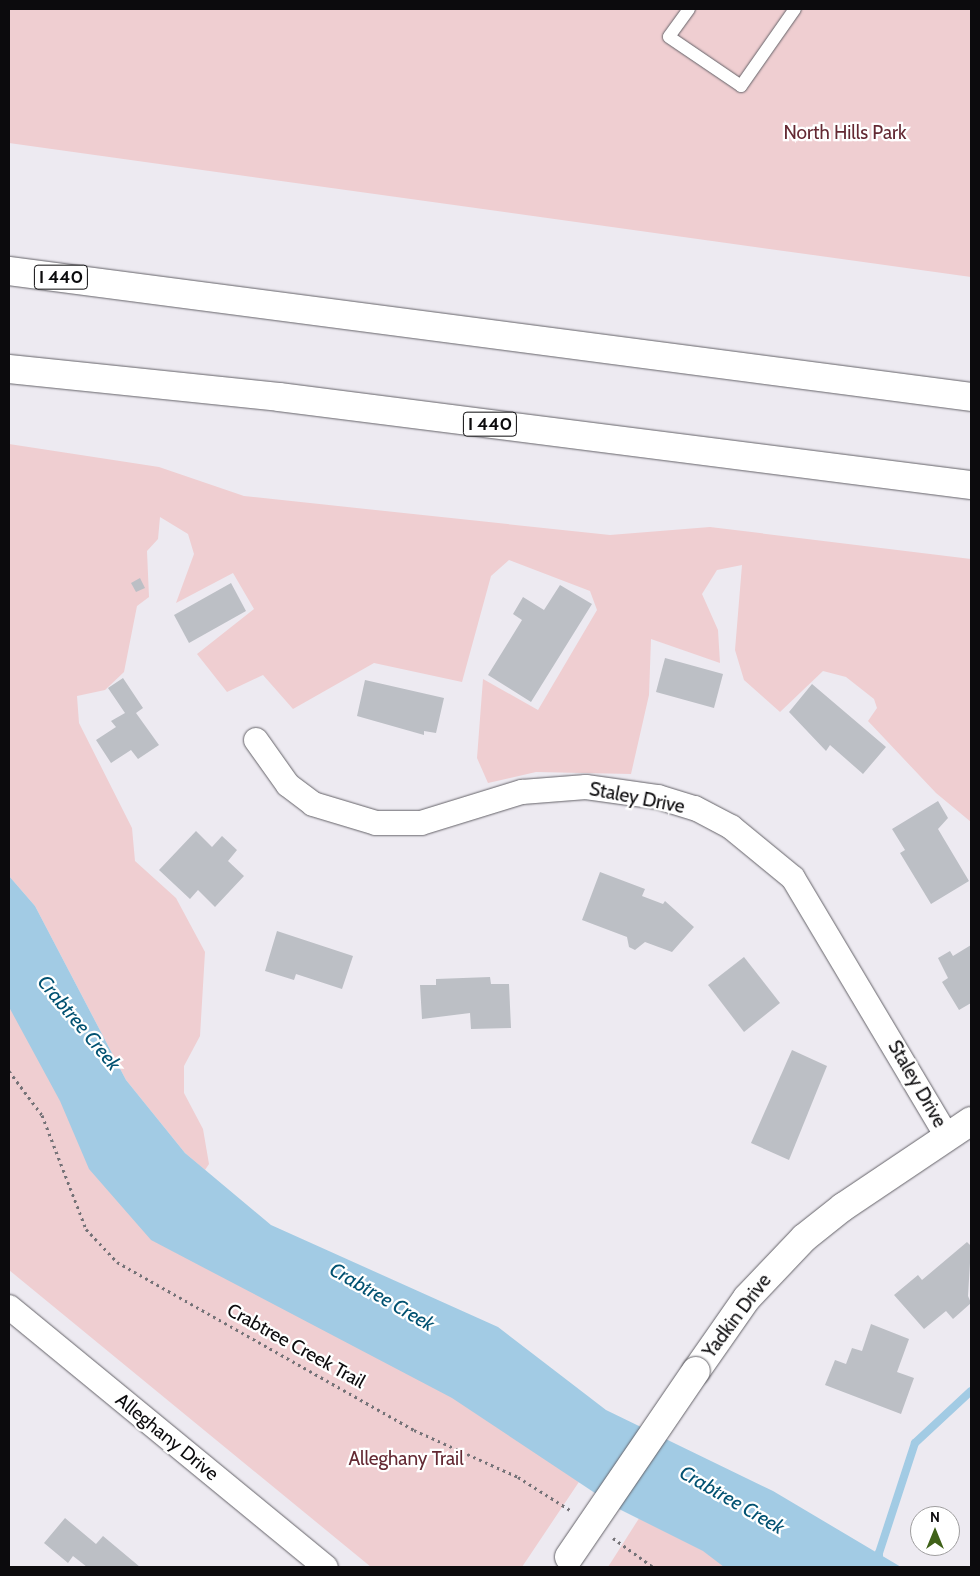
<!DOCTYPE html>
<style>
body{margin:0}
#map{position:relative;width:980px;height:1576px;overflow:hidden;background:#edeaf1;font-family:Cabin,sans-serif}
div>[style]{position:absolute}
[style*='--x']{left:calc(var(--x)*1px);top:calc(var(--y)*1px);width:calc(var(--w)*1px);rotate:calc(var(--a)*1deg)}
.green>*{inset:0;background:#efced1}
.water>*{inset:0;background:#a2cbe4}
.stream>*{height:8px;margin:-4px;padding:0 4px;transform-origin:4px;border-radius:4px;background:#a2cbe4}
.building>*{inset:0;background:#bcbfc5}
.path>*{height:3px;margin-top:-1.5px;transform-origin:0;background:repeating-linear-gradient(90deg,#747277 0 2.5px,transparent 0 6.5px)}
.roads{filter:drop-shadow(0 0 1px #646268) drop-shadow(0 0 1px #646268)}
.service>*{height:12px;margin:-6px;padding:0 6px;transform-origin:6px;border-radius:6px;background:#fff}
.minor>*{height:24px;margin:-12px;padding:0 12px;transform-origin:12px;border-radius:12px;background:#fff}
.tertiary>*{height:28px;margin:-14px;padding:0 14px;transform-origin:14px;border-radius:14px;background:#fff}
.motorway>*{height:28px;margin:-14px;padding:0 14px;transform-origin:14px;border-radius:14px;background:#fff}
.bridges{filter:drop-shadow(0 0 1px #646268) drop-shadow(0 0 1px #646268)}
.tertiary-bridge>*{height:28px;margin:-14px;padding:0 14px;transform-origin:14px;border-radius:14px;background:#fff}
span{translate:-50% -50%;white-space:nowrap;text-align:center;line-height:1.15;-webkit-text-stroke:4.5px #fff;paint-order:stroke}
.shield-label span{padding:1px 4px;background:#fff;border:1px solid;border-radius:4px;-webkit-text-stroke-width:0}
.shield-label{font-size:18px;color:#0c0b0d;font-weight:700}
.park-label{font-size:19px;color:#642933}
.street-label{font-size:19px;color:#0c0b0d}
.water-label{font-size:20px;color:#015171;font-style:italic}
.frame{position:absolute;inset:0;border:10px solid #0c0b0d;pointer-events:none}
.north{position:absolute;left:910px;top:1506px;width:50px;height:50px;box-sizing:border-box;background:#fff;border:1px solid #9e9d9e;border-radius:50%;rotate:0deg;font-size:14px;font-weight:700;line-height:20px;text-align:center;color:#0c0b0d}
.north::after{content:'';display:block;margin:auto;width:18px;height:22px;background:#3f6118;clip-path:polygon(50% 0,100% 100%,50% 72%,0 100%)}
</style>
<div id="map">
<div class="green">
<div style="clip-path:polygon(9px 9px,971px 9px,971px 277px,9px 143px)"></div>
<div style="clip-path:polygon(9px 444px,159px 467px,244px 496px,610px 535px,710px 527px,971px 559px,971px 822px,936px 793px,868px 721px,877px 708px,874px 699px,846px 677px,823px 671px,780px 712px,744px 680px,735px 650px,742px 565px,717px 570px,702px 594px,718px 630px,720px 663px,651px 639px,649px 695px,631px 774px,536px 772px,488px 783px,477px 758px,483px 679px,538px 710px,597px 610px,590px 591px,509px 560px,491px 576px,462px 682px,374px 663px,293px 709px,263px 675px,227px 692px,197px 654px,254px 609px,233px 573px,176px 603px,194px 554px,188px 534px,160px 517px,158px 539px,147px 551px,149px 597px,137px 606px,124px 672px,105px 690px,77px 696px,79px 723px,132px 828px,135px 861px,176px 898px,205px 952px,200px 1036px,184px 1066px,184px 1093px,203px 1129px,209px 1164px,205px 1170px,185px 1153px,126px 1080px,35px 906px,9px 876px)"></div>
<div style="clip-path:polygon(9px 929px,109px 1116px,599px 1452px,522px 1567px,371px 1567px,9px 1270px)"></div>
<div style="clip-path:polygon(659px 1487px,801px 1567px,608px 1567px)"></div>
</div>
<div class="water">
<div style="clip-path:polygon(9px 876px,35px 906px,126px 1080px,185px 1153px,271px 1225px,498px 1327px,606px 1410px,773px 1491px,901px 1567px,724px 1567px,703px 1551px,619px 1509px,452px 1398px,151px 1240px,89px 1169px,60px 1101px,9px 1007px)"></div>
</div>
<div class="stream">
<div style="--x:879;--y:1567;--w:14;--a:-90"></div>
<div style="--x:879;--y:1553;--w:116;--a:-71.9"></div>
<div style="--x:915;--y:1443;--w:76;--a:-42.9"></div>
</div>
<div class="building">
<div style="clip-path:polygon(140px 578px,145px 588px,136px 592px,131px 583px)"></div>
<div style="clip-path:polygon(231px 583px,246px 611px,189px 643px,174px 615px)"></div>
<div style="clip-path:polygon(560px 585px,592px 604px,531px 702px,488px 675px,522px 620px,513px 614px,523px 597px,544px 610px)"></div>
<div style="clip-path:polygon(665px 658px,723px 674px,714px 708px,656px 692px)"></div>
<div style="clip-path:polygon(123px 678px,143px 708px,136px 713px,159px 745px,138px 759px,131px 750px,111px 763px,96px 740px,116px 727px,111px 721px,125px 713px,108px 688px)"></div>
<div style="clip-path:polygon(365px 680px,444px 698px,436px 733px,424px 731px,424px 735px,357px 716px)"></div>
<div style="clip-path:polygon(812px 684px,886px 747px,863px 774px,830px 745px,826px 751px,789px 712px)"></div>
<div style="clip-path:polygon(938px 801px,948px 818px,938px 829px,969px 881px,931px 904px,900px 853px,905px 850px,892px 829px)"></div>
<div style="clip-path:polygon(196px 831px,212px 847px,222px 836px,237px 850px,228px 861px,244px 876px,215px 907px,198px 890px,190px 899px,159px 870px)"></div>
<div style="clip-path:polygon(600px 872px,645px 889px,642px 896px,663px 904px,665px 901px,694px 927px,672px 952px,645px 942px,635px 950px,629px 947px,627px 937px,582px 920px)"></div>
<div style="clip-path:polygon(277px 931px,353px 956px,342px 989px,296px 974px,294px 980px,265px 971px)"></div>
<div style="clip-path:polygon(971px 945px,971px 1003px,959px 1010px,942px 982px,948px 978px,938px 958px,950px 951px,953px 956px)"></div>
<div style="clip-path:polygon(744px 957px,780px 1003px,744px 1032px,708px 985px)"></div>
<div style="clip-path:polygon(490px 977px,491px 984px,509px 984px,511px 1028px,471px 1029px,470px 1013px,422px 1019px,420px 985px,436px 985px,436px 979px)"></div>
<div style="clip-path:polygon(792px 1050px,827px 1066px,789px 1160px,751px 1143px)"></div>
<div style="clip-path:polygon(967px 1242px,971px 1246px,968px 1296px,971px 1303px,953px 1319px,946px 1311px,924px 1329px,894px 1295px,918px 1275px,922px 1280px)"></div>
<div style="clip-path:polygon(871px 1324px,909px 1339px,897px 1372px,914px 1378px,901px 1414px,825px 1385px,835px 1360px,846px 1364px,852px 1348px,862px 1351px)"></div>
<div style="clip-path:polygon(65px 1518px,96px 1544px,103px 1536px,140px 1567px,87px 1567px,73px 1556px,68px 1563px,44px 1543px)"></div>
</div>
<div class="path">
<div style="--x:9;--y:1071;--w:55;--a:53.1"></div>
<div style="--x:42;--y:1115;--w:122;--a:68.9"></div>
<div style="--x:86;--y:1229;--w:45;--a:46.8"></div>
<div style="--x:117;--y:1262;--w:341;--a:29.5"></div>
<div style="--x:414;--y:1430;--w:114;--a:24.3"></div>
<div style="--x:518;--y:1477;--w:62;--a:32.4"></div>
<div style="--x:613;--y:1538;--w:49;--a:35.9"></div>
</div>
<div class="roads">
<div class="service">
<div style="--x:689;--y:9;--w:34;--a:126"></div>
<div style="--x:669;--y:37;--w:87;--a:34.2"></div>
<div style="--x:741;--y:86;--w:94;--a:-55"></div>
</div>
<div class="minor">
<div style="--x:256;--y:740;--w:55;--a:54.6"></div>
<div style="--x:288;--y:785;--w:31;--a:37"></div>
<div style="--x:313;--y:804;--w:66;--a:16.8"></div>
<div style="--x:376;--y:823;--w:45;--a:0"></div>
<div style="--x:421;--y:823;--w:106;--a:-17.1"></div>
<div style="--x:522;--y:792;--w:64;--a:-4.5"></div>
<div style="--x:586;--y:787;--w:73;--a:7.9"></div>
<div style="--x:658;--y:797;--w:39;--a:17"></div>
<div style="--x:695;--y:808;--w:41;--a:27.8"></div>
<div style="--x:731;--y:827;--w:80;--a:39.4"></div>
<div style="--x:793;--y:878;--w:300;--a:59.2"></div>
<div style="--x:9;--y:1307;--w:410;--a:39.4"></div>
</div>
<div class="tertiary">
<div style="--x:696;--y:1371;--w:89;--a:-55.1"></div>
<div style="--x:747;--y:1298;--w:83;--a:-46.5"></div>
<div style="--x:804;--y:1238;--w:50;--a:-38.5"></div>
<div style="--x:843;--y:1207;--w:154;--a:-33.9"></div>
</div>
<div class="motorway">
<div style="--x:9;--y:271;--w:970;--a:7.46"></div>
<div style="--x:9;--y:369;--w:271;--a:5.9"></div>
<div style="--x:279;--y:397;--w:698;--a:7.25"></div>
</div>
</div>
<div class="bridges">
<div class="tertiary-bridge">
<div style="--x:569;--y:1557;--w:225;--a:-55.7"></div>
</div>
</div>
<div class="shield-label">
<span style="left:61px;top:277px">I 440</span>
<span style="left:490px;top:424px">I 440</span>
</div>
<div class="park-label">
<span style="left:845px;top:133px">North Hills Park</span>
<span style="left:406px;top:1459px">Alleghany Trail</span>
</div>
<div class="street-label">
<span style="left:637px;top:798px;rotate:11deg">Staley Drive</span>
<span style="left:917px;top:1084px;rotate:60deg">Staley Drive</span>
<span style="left:737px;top:1316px;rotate:-53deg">Yadkin Drive</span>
<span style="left:296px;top:1346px;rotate:29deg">Crabtree Creek Trail</span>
<span style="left:167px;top:1437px;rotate:39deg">Alleghany Drive</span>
</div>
<div class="water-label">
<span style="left:79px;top:1023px;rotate:50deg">Crabtree Creek</span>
<span style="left:382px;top:1297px;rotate:30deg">Crabtree Creek</span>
<span style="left:732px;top:1500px;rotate:30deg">Crabtree Creek</span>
</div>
<div class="frame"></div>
<div class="north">N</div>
</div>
